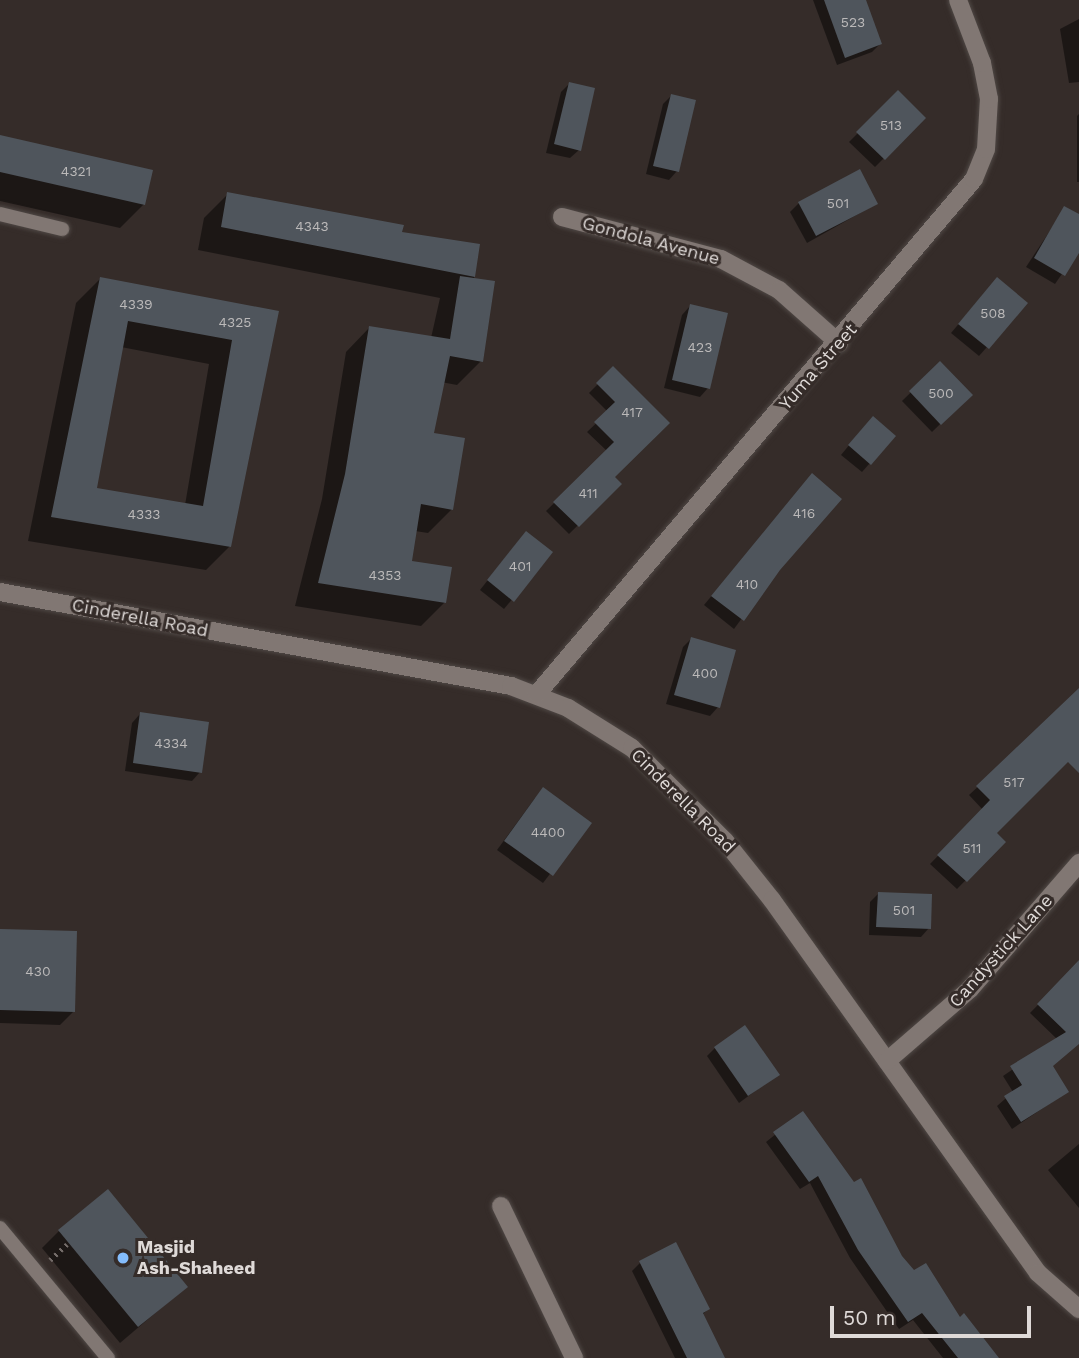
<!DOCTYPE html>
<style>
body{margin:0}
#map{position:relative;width:1079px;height:1358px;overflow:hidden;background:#352c29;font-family:"Work Sans",sans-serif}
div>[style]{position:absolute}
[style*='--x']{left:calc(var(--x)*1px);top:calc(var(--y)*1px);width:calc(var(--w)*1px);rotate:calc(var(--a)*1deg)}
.shadow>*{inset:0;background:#0007}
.building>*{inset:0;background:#4f555c}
.path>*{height:4.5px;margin-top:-2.25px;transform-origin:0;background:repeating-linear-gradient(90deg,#746c69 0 2px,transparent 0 7px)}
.roads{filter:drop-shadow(0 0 2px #4f4845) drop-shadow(0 0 2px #4f4845)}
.service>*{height:14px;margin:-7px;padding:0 7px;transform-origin:7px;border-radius:7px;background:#817773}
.minor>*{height:18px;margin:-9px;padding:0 9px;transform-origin:9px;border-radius:9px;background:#817773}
.dots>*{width:19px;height:19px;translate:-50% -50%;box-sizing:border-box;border:4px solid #352c29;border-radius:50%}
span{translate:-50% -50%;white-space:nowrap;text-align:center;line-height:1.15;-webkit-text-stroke:6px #352c29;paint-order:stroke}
.number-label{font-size:14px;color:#bbb9b9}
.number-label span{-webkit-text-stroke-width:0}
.street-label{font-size:18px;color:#dfdad8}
.poi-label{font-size:18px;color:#dfdad8;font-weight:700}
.left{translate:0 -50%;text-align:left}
.scale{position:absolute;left:830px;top:1306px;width:201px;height:32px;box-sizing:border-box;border:4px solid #dfdad8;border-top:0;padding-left:9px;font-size:21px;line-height:24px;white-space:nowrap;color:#dfdad8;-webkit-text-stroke:5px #352c29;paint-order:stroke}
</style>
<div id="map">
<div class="shadow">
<div style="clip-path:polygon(813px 0,864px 0,880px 44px,872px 52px,837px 65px)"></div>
<div style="clip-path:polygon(1079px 19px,1079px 82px,1069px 83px,1060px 29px)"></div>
<div style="clip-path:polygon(569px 84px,579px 150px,570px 158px,546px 153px,561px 92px)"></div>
<div style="clip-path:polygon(898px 93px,924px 118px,875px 167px,849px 142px)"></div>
<div style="clip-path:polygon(671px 96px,677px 171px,669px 180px,646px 174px,663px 104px)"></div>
<div style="clip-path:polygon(1079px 114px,1079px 182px,1077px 182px,1077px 116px)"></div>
<div style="clip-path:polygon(0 137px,144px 204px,120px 228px,0 201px)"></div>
<div style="clip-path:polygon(228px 194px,400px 234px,474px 276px,481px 361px,457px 385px,441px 382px,432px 435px,452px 509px,428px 533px,415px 531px,410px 562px,445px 602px,421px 626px,295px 606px,322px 499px,346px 352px,369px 328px,431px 338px,440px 298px,198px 250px,204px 218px)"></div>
<div style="clip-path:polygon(799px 203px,876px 204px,807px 243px,790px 212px)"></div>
<div style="clip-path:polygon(1065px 208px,1079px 217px,1079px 249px,1055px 284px,1026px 267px)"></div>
<div style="clip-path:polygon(evenodd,100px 279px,276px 312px,230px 546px,206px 570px,28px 541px,76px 303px,100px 279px,121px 347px,209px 364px,185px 505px,94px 490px,121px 347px)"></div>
<div style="clip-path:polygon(989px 288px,987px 347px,979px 356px,951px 333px)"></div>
<div style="clip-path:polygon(690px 306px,708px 388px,700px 397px,664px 388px,682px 315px)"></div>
<div style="clip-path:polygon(940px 364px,970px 395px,932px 432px,902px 401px)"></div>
<div style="clip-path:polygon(613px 369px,667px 423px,613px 477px,620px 484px,569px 534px,546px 511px,607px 451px,587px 432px,608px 412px,589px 393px)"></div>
<div style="clip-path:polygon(864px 427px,870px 463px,862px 472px,841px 455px)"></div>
<div style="clip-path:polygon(804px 484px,778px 569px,734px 629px,704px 605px)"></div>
<div style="clip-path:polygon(518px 542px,551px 553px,504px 609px,480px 590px)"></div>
<div style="clip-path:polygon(691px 639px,734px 652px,718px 707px,710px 716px,666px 704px,683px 647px)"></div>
<div style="clip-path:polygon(1079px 693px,1079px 750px,995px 834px,1003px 842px,957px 889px,930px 864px,983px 810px,969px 795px)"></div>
<div style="clip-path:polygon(140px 714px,200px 772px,192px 781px,125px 771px,132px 723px)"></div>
<div style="clip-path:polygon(535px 798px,589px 823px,543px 883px,497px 850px)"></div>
<div style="clip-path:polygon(879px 893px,929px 928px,921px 937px,869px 935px,870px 902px)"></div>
<div style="clip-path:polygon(0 931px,73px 1012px,60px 1025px,0 1023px)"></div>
<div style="clip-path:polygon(1079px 963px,1079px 1037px,1051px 1066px,1067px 1092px,1012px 1129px,997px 1106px,1013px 1092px,1003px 1076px,1057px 1039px,1030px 1013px)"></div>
<div style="clip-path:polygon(715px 1048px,777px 1075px,739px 1103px,707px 1056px)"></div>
<div style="clip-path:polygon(802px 1113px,901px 1257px,987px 1358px,943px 1358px,913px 1320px,899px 1329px,850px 1258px,810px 1183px,800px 1189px,766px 1142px)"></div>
<div style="clip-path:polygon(1079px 1144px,1079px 1208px,1048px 1170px)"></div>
<div style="clip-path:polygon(59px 1231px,186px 1287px,120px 1343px,42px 1248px)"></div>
<div style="clip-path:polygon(640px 1263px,708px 1309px,702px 1315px,723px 1358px,675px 1358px,632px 1271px)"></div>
</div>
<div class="building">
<div style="clip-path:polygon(824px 0,866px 0,882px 44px,845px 58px)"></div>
<div style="clip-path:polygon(569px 82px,595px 88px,581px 151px,554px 144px)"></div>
<div style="clip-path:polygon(898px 90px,926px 118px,885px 160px,856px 132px)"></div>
<div style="clip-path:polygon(671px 94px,696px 100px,679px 172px,653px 166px)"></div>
<div style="clip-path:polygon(0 135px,153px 170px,145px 205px,0 172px)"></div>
<div style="clip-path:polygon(860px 169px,878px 204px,816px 236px,798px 202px)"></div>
<div style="clip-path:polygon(227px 192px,404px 225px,402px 232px,480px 244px,475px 277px,221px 227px)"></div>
<div style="clip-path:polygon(1064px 206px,1079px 214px,1079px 253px,1065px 276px,1034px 258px)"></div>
<div style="clip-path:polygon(460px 276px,495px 281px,483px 362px,450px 356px,434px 433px,465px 438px,453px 510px,421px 504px,412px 561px,452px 567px,446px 603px,318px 583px,345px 474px,369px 326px,450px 339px)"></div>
<div style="clip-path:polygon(evenodd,100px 277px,279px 311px,231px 547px,51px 517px,100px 277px,128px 321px,232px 340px,203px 506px,97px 488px,128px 321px)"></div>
<div style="clip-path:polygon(997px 277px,1028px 303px,989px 349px,958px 324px)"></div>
<div style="clip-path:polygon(690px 304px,728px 313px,710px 389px,672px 380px)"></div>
<div style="clip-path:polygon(940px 361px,973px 395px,941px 425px,909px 391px)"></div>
<div style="clip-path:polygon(613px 366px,670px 423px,615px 477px,622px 484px,579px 527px,553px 502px,614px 442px,594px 422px,615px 402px,596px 383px)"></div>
<div style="clip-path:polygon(873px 416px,896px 436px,871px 465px,848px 445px)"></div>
<div style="clip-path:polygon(812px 473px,842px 499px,780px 570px,744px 621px,711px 596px)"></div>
<div style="clip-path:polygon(526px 531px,553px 552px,514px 602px,487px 580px)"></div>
<div style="clip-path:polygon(691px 637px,736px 650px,720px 708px,674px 695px)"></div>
<div style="clip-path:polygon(1079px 688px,1079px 773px,1068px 762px,997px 833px,1006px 842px,967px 882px,937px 855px,990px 800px,976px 786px)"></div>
<div style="clip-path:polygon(140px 712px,209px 722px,202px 773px,133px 763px)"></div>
<div style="clip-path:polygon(543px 787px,592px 823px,553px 876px,504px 841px)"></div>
<div style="clip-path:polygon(878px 892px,932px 894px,931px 929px,876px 927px)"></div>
<div style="clip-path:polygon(0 929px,77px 931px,75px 1012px,0 1010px)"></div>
<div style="clip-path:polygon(1079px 960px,1079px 1044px,1053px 1066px,1069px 1092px,1021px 1122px,1004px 1096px,1022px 1085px,1010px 1066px,1066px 1032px,1037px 1004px)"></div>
<div style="clip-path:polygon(745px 1025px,780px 1075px,748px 1096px,714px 1047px)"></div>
<div style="clip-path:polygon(803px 1111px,854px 1182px,861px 1178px,902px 1256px,914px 1270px,926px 1263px,960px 1317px,964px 1313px,999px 1358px,958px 1358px,922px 1313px,908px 1322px,858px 1250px,818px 1176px,809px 1182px,773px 1132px)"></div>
<div style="clip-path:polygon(108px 1189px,188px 1287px,138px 1327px,58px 1230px)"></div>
<div style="clip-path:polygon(676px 1242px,710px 1309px,703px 1313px,725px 1358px,687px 1358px,639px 1261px)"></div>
</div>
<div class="path">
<div style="--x:50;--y:1260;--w:23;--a:-43"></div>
</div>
<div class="roads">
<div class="service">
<div style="--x:0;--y:214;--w:64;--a:13.6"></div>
<div style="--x:0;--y:1228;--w:169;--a:50.3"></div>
</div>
<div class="minor">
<div style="--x:562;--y:217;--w:164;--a:14.8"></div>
<div style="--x:721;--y:259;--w:66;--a:28.1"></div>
<div style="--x:779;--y:290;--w:80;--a:41.5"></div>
<div style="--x:0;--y:592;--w:520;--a:10.42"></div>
<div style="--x:511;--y:686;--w:61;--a:21.1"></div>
<div style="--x:568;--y:708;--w:75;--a:32"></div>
<div style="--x:632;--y:748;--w:132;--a:45"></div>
<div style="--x:725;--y:841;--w:75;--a:51.5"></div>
<div style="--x:772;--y:900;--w:458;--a:54.5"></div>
<div style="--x:1038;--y:1273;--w:55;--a:41.3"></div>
<div style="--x:537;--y:694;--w:675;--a:-49.68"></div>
<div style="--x:974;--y:179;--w:32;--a:-68"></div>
<div style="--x:986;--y:149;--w:50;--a:-86.6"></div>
<div style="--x:989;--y:99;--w:37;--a:-101"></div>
<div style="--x:982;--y:63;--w:67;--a:-110.9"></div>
<div style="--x:887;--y:1061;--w:110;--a:-40.9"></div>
<div style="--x:970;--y:989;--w:167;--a:-49.1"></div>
<div style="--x:501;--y:1206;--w:169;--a:64.3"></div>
</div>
</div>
<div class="dots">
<div style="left:123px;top:1258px;background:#84bcfb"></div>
</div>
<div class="number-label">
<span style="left:853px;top:22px">523</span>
<span style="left:891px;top:125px">513</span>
<span style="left:76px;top:171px">4321</span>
<span style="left:838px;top:203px">501</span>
<span style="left:312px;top:226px">4343</span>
<span style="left:136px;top:304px">4339</span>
<span style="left:993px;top:313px">508</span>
<span style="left:235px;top:322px">4325</span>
<span style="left:700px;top:347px">423</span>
<span style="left:941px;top:393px">500</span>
<span style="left:632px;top:412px">417</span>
<span style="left:588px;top:493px">411</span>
<span style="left:804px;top:513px">416</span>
<span style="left:144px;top:514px">4333</span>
<span style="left:520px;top:566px">401</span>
<span style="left:385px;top:575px">4353</span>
<span style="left:747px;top:584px">410</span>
<span style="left:705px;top:673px">400</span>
<span style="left:171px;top:743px">4334</span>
<span style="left:1014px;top:782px">517</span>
<span style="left:548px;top:832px">4400</span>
<span style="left:972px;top:848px">511</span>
<span style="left:904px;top:910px">501</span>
<span style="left:38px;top:971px">430</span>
</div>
<div class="street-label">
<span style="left:651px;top:241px;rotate:15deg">Gondola Avenue</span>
<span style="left:818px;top:367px;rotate:-49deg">Yuma Street</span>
<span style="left:140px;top:618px;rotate:11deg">Cinderella Road</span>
<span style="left:683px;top:801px;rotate:45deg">Cinderella Road</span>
<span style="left:1001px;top:951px;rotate:-48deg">Candystick Lane</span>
</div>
<div class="poi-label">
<span class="left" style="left:137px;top:1258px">Masjid<br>Ash-Shaheed</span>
</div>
<div class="scale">50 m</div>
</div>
